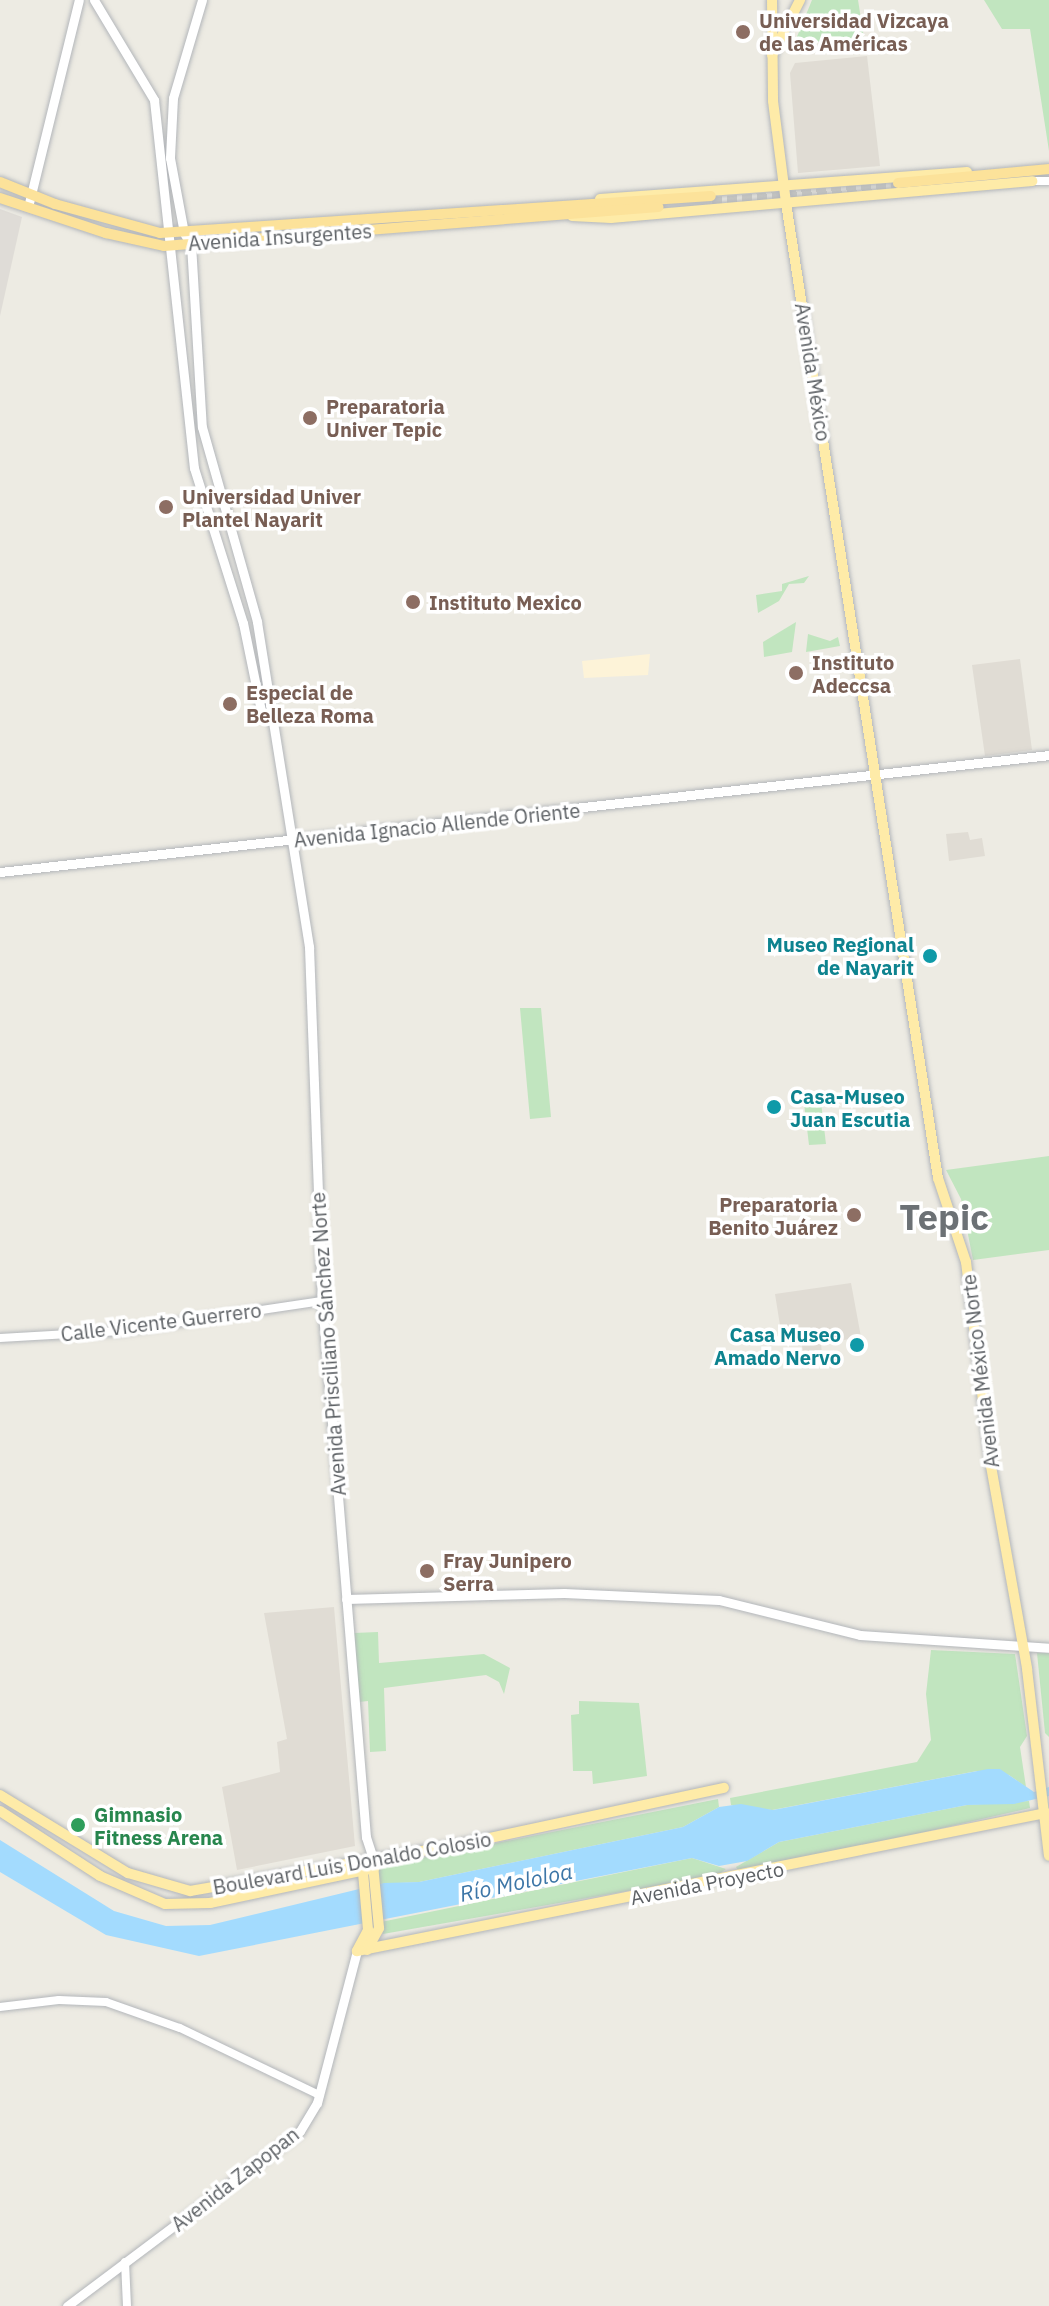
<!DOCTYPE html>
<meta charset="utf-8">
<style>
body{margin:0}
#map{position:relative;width:1049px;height:2306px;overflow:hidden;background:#edebe3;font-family:"IBM Plex Sans",sans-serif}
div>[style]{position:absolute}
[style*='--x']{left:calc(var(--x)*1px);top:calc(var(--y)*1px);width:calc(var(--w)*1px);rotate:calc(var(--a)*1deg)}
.commercial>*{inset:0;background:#fdf3d8}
.industrial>*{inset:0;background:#dfdcd7}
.education>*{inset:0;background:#e0dcd4}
.green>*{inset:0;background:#c1e5bf}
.water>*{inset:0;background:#a3dbfe}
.trunk-tunnel>*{height:10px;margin-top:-5px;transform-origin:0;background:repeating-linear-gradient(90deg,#c8c8c3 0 10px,transparent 0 15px)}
.roads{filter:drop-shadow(0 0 2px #b3b6ba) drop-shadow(0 0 2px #b3b6ba)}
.tertiary>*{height:8px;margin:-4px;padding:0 4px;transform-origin:4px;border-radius:4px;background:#fff}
.secondary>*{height:9px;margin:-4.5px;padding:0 4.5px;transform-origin:4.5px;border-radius:4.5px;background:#fff}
.primary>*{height:10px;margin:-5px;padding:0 5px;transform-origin:5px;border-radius:5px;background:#feeba8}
.trunk>*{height:10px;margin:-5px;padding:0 5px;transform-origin:5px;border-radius:5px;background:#fce29a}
.dots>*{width:22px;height:22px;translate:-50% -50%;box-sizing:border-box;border:4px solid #fff;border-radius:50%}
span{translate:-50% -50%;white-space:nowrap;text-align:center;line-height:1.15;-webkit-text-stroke:7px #fff;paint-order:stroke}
.education-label{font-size:20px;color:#785e54;font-weight:700}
.left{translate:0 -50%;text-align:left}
.right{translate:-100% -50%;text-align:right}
.street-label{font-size:20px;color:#5b5f63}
.culture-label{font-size:20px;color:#0d838f;font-weight:700}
.leisure-label{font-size:20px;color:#27864d;font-weight:700}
.water-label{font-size:22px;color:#3d76a7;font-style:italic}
.town-label{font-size:36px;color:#6c7175;font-weight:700}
</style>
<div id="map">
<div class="commercial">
<div style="clip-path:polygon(650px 654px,648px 675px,584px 678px,582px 661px)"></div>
</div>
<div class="industrial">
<div style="clip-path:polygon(0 209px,22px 217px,0 316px)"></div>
</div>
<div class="education">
<div style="clip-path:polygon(867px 56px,880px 166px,798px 173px,790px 73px,795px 63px)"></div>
<div style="clip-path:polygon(1020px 659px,1032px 750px,985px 756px,972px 665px)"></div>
<div style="clip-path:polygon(968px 832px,970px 840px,982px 838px,985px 856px,949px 861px,946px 834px)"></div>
<div style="clip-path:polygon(851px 1283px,861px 1337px,821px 1344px,822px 1353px,804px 1356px,800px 1335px,782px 1338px,775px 1294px)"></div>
<div style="clip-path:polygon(334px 1607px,355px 1846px,237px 1870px,222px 1787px,280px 1772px,277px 1742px,287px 1739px,264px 1613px)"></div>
</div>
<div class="green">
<div style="clip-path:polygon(812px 0,858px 0,864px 38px,794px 44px)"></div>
<div style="clip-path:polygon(984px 0,1049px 0,1049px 151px,1030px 29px,1002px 29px)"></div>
<div style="clip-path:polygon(809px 576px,804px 583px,789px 584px,779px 601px,758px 613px,756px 595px,782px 591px,782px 584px)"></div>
<div style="clip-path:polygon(796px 622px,792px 652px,764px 657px,763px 642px)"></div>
<div style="clip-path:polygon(808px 634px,830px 641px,838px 637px,840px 646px,806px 652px)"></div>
<div style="clip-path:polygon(520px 1008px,541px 1008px,551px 1117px,530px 1119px)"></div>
<div style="clip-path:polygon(820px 1094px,826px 1144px,809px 1145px,803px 1095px)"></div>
<div style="clip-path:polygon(1049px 1156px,1049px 1250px,973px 1260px,961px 1199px,946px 1170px)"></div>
<div style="clip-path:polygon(378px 1632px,379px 1663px,484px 1654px,510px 1668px,504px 1694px,499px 1682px,486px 1675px,384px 1688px,386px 1751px,370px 1752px,368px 1701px,359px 1702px,354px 1633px)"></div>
<div style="clip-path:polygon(931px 1650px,1015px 1654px,1027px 1736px,1020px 1747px,1026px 1787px,1009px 1775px,977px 1771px,772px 1810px,731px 1805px,730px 1798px,917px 1762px,931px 1740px,926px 1694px)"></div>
<div style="clip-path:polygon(1037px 1653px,1049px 1653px,1049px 1737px,1045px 1733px)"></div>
<div style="clip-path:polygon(579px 1701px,639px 1703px,647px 1776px,593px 1784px,592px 1771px,573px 1771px,571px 1715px,579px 1714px)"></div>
<div style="clip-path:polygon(718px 1799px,719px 1807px,683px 1827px,419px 1882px,379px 1884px,376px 1867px)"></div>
<div style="clip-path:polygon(1029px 1801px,1030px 1808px,877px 1843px,739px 1872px,736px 1867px,779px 1842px,967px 1805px)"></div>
<div style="clip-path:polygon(692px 1858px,726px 1869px,718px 1875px,383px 1934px,381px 1922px)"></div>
</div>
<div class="water">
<div style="clip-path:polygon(988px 1769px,1000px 1769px,1034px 1792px,1049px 1787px,1049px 1796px,1014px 1804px,967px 1805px,779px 1842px,747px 1861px,719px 1866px,692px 1858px,199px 1956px,106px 1935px,0 1872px,0 1840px,114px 1911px,166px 1926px,210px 1925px,384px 1883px,419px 1882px,683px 1827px,719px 1807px,741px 1804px,773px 1810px)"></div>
</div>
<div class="trunk-tunnel">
<div style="--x:712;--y:202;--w:188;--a:-4.6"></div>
</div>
<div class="roads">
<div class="tertiary">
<div style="--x:1032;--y:181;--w:17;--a:0"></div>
<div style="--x:0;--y:1338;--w:121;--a:-3.3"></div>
<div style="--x:121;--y:1331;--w:203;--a:-8.5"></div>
<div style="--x:0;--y:2007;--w:59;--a:-6.8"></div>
<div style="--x:59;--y:2000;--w:47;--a:2.4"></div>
<div style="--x:106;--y:2002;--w:78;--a:19.4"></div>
<div style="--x:180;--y:2028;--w:154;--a:25.7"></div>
<div style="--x:125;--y:2262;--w:44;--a:87.4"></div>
</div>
<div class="secondary">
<div style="--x:94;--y:0;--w:117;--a:59"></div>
<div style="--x:154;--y:100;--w:370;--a:83.8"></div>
<div style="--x:194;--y:468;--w:163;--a:72.5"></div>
<div style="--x:243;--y:623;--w:90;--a:78.4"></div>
<div style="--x:261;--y:711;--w:14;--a:45"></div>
<div style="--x:202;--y:0;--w:102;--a:106.5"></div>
<div style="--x:173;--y:98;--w:60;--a:92.9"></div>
<div style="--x:170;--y:158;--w:76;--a:79.4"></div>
<div style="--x:184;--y:233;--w:13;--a:58"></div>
<div style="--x:191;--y:244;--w:183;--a:86.6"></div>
<div style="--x:202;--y:427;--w:203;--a:74.2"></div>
<div style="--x:257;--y:622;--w:329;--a:80.9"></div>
<div style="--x:309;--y:947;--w:354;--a:87.9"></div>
<div style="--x:322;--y:1301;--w:538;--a:85.31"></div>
<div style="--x:366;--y:1837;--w:23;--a:72"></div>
<div style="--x:28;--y:207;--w:213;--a:-76.2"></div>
<div style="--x:0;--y:872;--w:1056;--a:-6.36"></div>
<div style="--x:346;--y:1599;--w:218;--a:-1.6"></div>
<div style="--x:564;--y:1593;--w:155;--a:2.6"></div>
<div style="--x:719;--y:1600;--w:145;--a:13.9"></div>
<div style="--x:860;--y:1635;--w:189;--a:3.9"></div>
<div style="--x:67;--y:2306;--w:291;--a:-36.9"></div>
<div style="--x:300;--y:2131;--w:33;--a:-59"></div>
<div style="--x:317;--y:2103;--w:157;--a:-75.3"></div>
</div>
<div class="primary">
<div style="--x:772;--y:0;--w:101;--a:89.4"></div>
<div style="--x:773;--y:101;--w:103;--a:82.7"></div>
<div style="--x:786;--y:203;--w:987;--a:81.14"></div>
<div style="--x:938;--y:1178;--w:89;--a:71.6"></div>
<div style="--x:966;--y:1262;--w:206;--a:83"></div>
<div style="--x:991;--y:1466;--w:206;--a:79.9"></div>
<div style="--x:1027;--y:1669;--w:188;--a:83.3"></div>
<div style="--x:772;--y:55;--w:62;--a:-63"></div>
<div style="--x:600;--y:199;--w:368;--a:-4.2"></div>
<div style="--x:572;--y:216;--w:39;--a:3"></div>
<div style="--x:611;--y:218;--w:423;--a:-5"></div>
<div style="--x:0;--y:1795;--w:150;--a:31.4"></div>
<div style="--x:128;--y:1873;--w:65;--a:16.2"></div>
<div style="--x:190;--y:1891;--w:271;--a:-9.8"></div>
<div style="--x:457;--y:1845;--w:273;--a:-12.1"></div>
<div style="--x:0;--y:1811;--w:119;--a:33"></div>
<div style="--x:100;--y:1876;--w:71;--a:23.3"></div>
<div style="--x:165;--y:1904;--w:45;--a:-1.3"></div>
<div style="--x:210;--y:1903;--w:168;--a:-12"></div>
<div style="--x:362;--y:1861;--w:69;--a:85"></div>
<div style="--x:368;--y:1930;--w:24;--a:118"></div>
<div style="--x:357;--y:1951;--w:703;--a:-11.33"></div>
<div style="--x:367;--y:1950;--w:25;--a:-61"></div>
<div style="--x:379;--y:1928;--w:64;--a:-95.4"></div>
</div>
<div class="trunk">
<div style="--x:0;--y:182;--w:59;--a:21.8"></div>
<div style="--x:55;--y:204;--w:109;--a:15.4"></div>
<div style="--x:160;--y:233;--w:552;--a:-3.84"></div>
<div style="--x:898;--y:183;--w:152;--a:-5.3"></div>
<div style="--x:0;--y:198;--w:112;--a:18.3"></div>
<div style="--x:106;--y:233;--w:59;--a:12.6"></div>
<div style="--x:164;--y:246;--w:496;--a:-4.5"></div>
</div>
</div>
<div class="dots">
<div style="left:743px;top:32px;background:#8d6e63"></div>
<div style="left:310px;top:418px;background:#8d6e63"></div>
<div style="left:166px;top:507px;background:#8d6e63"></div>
<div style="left:413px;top:602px;background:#8d6e63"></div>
<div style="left:796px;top:673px;background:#8d6e63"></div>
<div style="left:230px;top:704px;background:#8d6e63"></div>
<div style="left:930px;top:956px;background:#0f9aa8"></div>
<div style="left:774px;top:1107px;background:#0f9aa8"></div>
<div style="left:854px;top:1215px;background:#8d6e63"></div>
<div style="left:857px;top:1345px;background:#0f9aa8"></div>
<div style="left:427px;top:1571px;background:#8d6e63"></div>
<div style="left:78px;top:1825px;background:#2e9e5b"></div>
</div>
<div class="education-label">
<span class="left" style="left:759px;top:32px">Universidad Vizcaya<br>de las Américas</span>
<span class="left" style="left:326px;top:418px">Preparatoria<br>Univer Tepic</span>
<span class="left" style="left:182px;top:508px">Universidad Univer<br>Plantel Nayarit</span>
<span class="left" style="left:429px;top:602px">Instituto Mexico</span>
<span class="left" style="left:812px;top:674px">Instituto<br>Adeccsa</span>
<span class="left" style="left:246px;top:704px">Especial de<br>Belleza Roma</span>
<span class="right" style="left:838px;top:1216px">Preparatoria<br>Benito Juárez</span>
<span class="left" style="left:443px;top:1572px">Fray Junipero<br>Serra</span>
</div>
<div class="street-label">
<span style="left:280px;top:237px;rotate:-4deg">Avenida Insurgentes</span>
<span style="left:813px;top:372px;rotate:81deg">Avenida México</span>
<span style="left:437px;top:825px;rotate:-6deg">Avenida Ignacio Allende Oriente</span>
<span style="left:161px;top:1322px;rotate:-7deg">Calle Vicente Guerrero</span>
<span style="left:328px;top:1344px;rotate:-94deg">Avenida Prisciliano Sánchez Norte</span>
<span style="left:980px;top:1371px;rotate:-97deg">Avenida México Norte</span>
<span style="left:352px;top:1863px;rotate:-10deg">Boulevard Luis Donaldo Colosio</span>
<span style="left:707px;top:1883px;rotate:-11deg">Avenida Proyecto</span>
<span style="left:235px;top:2179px;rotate:-38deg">Avenida Zapopan</span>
</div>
<div class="culture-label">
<span class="right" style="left:914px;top:956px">Museo Regional<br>de Nayarit</span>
<span class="left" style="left:790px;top:1108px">Casa-Museo<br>Juan Escutia</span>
<span class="right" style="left:841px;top:1346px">Casa Museo<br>Amado Nervo</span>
</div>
<div class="leisure-label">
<span class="left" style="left:94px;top:1826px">Gimnasio<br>Fitness Arena</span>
</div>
<div class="water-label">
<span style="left:516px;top:1882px;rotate:-12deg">Río Mololoa</span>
</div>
<div class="town-label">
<span style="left:944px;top:1217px">Tepic</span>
</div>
</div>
